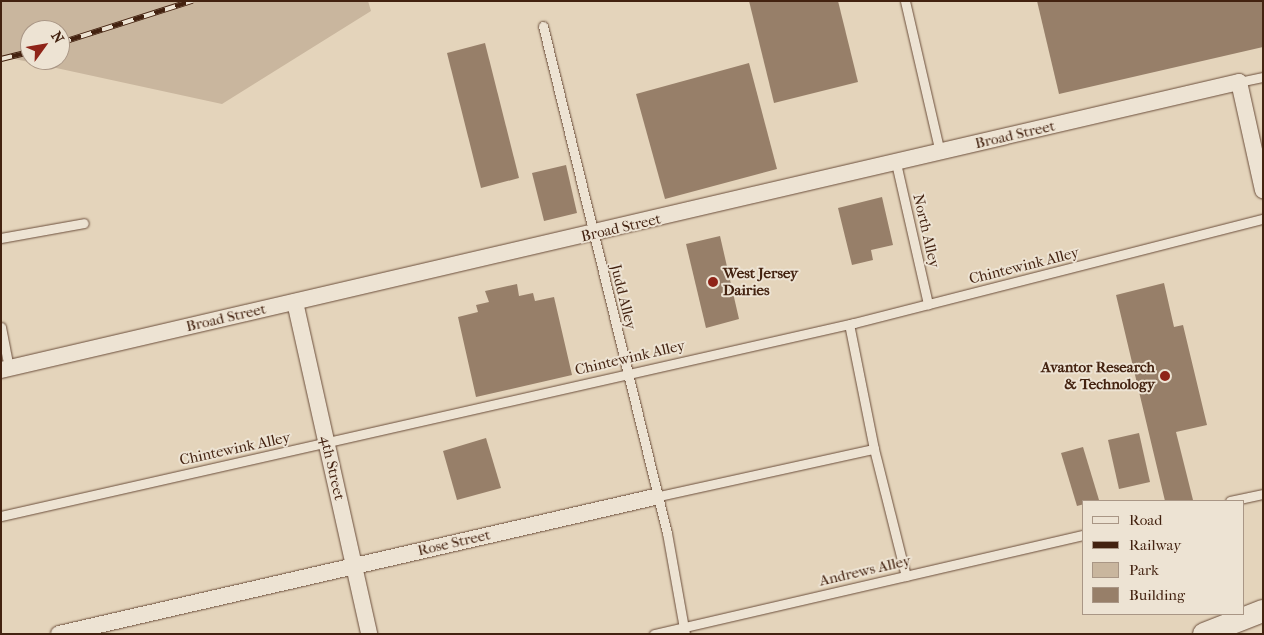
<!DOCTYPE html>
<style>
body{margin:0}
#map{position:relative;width:1264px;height:635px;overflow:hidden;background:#e4d4bb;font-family:"IM FELL French Canon",serif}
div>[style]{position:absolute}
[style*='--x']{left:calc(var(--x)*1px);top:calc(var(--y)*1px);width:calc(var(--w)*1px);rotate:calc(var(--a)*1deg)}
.green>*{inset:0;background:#c9b69e}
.building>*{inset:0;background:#977f69}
.roads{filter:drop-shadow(0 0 1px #6b4e3b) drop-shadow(0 0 1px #6b4e3b)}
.lane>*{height:9px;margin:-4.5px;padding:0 4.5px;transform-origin:4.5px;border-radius:4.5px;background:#ede3d3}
.street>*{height:16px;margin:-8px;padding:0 8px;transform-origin:8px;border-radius:8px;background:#ede3d3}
.secondary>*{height:22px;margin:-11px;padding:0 11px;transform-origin:11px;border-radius:11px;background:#ede3d3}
.rail>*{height:5.5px;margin-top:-2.75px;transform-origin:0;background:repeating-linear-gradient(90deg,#ede3d3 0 11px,#432210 0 22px);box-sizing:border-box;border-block:1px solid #432210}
.dots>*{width:14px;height:14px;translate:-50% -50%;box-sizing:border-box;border:2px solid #ede3d3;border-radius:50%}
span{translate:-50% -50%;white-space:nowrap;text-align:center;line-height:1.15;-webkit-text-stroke:4px #ede3d3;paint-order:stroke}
.street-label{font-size:15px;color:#432210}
.poi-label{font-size:15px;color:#432210;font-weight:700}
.left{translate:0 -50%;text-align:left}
.right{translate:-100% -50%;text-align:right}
.frame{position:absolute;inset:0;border:2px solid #432210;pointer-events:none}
.legend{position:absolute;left:1082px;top:500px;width:162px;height:115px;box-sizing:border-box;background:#ede3d3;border:1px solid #a99685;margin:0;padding:6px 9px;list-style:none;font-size:15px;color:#432210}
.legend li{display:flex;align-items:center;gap:10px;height:25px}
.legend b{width:25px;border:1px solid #a99685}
.north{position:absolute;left:20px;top:20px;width:50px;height:50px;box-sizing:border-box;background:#ede3d3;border:1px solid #a99685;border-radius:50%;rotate:58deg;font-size:14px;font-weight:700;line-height:20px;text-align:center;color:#432210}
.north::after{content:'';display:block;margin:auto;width:18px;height:22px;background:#8f2418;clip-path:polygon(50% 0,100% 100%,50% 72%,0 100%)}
</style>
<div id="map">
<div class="green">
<div style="clip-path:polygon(evenodd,1px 1px,368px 1px,371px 11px,222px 104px,1px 56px,1px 1px,30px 30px,60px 30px,60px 60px,30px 60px,30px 30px)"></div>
</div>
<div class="building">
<div style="clip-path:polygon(749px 1px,838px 1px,858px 82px,774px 103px)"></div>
<div style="clip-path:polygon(1037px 1px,1263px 1px,1263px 47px,1059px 94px)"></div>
<div style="clip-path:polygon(485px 43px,519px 178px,481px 188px,447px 53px)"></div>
<div style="clip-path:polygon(749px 63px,777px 169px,665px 199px,636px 94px)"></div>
<div style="clip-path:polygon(566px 165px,577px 213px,544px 221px,532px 173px)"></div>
<div style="clip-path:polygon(882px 197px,893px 245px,871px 250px,873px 260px,852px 265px,838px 208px)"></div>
<div style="clip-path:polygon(720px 236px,739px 319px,706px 328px,686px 244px)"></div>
<div style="clip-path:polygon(1164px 283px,1174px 327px,1183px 325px,1207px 425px,1176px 432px,1193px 500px,1188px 501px,1165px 501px,1116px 295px)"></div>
<div style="clip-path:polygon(517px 284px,519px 296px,533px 293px,535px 301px,554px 297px,572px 375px,476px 397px,458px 317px,478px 312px,476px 305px,489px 302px,485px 291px)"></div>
<div style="clip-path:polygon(1139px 433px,1150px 482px,1119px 489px,1108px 440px)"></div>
<div style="clip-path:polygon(486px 438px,501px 488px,457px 500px,443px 451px)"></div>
<div style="clip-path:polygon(1083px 447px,1099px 500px,1077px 506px,1061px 453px)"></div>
</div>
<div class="roads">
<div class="lane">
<div style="--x:905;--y:1;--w:156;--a:77"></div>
<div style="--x:543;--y:26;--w:522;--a:76.26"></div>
<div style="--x:667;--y:533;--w:103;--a:79.9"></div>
<div style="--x:1239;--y:82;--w:25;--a:-12"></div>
<div style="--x:896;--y:163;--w:145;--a:77.2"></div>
<div style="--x:1;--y:238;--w:84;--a:-10.2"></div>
<div style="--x:1;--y:327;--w:42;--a:79"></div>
<div style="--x:874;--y:449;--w:131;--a:75.9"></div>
<div style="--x:655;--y:497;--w:224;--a:-12.4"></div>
<div style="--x:874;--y:449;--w:127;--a:-101.3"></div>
<div style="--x:1230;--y:501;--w:34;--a:-12"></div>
<div style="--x:1;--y:516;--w:875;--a:-12.75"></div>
<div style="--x:854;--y:323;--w:422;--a:-14.3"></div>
<div style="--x:654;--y:634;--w:440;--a:-13"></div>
</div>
<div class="street">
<div style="--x:295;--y:302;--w:340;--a:77.4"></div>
<div style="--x:1;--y:370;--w:1271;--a:-13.1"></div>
<div style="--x:1239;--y:82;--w:111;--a:77.5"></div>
<div style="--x:59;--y:634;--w:612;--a:-12.95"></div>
</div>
<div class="secondary">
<div style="--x:1204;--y:634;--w:63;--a:-21.3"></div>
</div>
</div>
<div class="rail">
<div style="--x:60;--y:43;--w:139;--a:-17.7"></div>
<div style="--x:1;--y:59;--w:30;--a:-14"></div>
</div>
<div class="dots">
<div style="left:713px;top:282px;background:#8f2418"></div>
<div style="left:1165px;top:376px;background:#8f2418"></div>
</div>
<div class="street-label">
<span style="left:1015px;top:135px;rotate:-13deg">Broad Street</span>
<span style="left:621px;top:228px;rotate:-13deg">Broad Street</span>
<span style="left:926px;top:231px;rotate:77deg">North Alley</span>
<span style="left:1024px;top:266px;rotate:-14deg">Chintewink Alley</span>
<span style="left:623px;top:297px;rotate:76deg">Judd Alley</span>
<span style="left:226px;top:318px;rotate:-13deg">Broad Street</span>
<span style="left:630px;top:358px;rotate:-13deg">Chintewink Alley</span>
<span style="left:235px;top:449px;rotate:-12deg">Chintewink Alley</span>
<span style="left:332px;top:468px;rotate:77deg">4th Street</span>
<span style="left:454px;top:543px;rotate:-13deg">Rose Street</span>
<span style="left:865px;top:571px;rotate:-13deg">Andrews Alley</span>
</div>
<div class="poi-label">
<span class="left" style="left:723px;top:282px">West Jersey<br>Dairies</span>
<span class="right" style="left:1155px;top:376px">Avantor Research<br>&amp; Technology</span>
</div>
<div class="frame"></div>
<ul class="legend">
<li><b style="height:6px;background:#ede3d3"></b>Road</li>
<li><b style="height:6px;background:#432210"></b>Railway</li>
<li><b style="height:14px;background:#c9b69e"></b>Park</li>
<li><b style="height:14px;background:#977f69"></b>Building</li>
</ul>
<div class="north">N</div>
</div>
